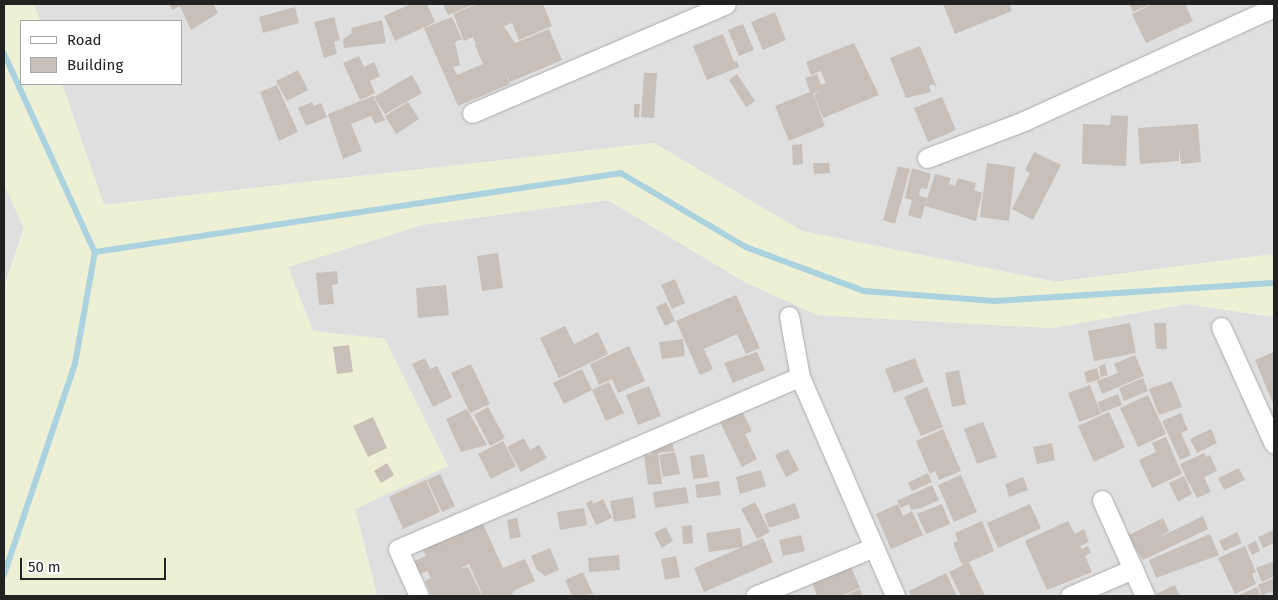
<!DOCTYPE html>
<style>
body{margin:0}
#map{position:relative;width:1278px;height:600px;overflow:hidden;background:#f2efe9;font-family:"Fira Sans",sans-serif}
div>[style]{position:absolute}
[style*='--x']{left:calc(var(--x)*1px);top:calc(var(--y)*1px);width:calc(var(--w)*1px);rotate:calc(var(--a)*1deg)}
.residential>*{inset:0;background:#e0dfdf}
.farmland>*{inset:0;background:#eef0d5}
.stream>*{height:5.5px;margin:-2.75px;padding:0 2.75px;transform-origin:2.75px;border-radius:2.75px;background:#aad3df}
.building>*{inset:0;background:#c7bfb8}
.roads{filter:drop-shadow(0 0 1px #a9a9a9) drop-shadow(0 0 1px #a9a9a9)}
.minor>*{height:19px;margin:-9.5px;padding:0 9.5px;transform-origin:9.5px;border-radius:9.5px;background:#fff}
span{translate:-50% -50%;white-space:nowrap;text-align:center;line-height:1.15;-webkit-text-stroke:4.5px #fff;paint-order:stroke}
.frame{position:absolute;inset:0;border:5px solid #222;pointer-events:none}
.legend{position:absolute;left:20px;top:20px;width:162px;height:65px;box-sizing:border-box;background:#fff;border:1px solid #a7a7a7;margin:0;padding:6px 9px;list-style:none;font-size:15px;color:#222}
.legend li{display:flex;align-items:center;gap:10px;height:25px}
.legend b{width:25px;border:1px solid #a7a7a7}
.scale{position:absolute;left:20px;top:558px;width:146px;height:22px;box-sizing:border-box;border:2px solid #222;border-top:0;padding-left:6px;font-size:15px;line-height:18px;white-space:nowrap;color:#222;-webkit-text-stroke:4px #fff;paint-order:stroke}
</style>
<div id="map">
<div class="residential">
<div style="clip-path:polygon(34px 4px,1274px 4px,1274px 254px,1056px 282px,802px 231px,654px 143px,104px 205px,62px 84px,181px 84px,181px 21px,40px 21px)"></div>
<div style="clip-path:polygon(4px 185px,24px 228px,4px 288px)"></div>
<div style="clip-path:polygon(608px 200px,743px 281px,817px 315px,1051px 328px,1187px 304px,1274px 317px,1274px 596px,377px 596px,355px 509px,448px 466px,385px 339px,313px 331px,287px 267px,422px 225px)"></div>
</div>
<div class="farmland">
<div style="clip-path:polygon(4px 4px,34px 4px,40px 21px,21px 21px,21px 84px,62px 84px,104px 205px,654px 143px,802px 231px,1056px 282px,1274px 254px,1274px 317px,1187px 304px,1051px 328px,817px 315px,743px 281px,608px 200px,422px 225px,288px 267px,313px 331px,385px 339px,448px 466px,355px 509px,377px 596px,4px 596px,4px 288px,24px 228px,4px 185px)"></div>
</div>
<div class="stream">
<div style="--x:4;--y:53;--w:219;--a:65.4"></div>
<div style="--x:95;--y:252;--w:532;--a:-8.54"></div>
<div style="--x:621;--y:173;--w:145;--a:30.6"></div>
<div style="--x:746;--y:247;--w:126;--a:20.4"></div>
<div style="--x:864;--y:291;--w:131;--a:4.4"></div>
<div style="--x:995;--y:301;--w:280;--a:-3.7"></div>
<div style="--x:4;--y:575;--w:223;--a:-71.4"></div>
<div style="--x:75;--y:364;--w:114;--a:-79.9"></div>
</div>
<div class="building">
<div style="clip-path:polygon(169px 4px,213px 4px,218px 13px,191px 30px,180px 6px,172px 10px)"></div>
<div style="clip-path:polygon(411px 4px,427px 4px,435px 22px,395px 41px,384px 16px)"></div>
<div style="clip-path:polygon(443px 4px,475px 4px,448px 15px)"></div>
<div style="clip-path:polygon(477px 4px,543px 4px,552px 26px,519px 40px,512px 23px,504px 26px,515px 43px,549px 29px,562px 60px,510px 82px,503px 67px,510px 84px,458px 106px,424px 28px,452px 17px,462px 39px,455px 42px,460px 65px,453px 67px,457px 75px,483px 64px,475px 45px,491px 37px,476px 44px,473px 37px,464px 41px,453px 14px)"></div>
<div style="clip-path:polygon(943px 4px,1009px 4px,1012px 11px,955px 34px)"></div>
<div style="clip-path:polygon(1129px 4px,1151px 4px,1133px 12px)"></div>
<div style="clip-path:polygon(1153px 4px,1185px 4px,1193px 21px,1146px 43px,1132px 14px)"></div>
<div style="clip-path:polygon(295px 7px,299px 23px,263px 33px,259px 17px)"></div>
<div style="clip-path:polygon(775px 12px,786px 40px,763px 50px,751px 22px)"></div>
<div style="clip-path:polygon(334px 17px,340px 40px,334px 42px,337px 54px,324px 58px,314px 22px)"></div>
<div style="clip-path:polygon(382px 20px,386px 43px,344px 48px,343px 39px,352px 33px,351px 28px)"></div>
<div style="clip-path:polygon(743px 24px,754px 50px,739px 56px,728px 30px)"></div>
<div style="clip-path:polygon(723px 34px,734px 62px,737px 61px,739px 67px,707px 80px,693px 46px)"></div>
<div style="clip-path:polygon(854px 43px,879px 95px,823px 118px,814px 95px,820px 91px,813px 94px,825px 126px,789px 141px,775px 106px,810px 92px,805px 78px,817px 74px,821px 85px,826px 83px,821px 71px,811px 75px,806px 62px)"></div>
<div style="clip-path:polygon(920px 46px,937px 88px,933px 84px,929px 86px,931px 92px,906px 98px,890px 58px)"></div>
<div style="clip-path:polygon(359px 56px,364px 67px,374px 62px,380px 76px,370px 81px,375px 93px,360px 100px,343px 63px)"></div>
<div style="clip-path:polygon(298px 70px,308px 90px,287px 101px,276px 81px)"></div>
<div style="clip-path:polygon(644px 73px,657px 73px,654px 118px,641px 117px)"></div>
<div style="clip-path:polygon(737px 74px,755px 101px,746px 107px,729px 80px)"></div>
<div style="clip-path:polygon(412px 75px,422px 93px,385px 114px,374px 97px)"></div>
<div style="clip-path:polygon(277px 85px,298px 132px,279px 141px,260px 92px)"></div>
<div style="clip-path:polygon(373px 96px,385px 120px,375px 124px,371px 116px,351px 124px,362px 151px,343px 159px,328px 114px)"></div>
<div style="clip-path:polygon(942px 97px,956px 130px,928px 142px,914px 108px)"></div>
<div style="clip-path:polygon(312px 102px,314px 106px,321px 103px,327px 117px,306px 126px,298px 108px)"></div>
<div style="clip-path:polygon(408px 102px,419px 119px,396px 134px,385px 116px)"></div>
<div style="clip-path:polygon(634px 104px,640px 104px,639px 118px,634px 117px)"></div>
<div style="clip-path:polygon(1111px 115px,1128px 116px,1126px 166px,1082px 164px,1083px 124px,1110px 125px)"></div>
<div style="clip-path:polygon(1198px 124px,1201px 162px,1181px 164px,1179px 147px,1179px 161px,1140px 164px,1138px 128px)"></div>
<div style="clip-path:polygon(802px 144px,803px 164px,793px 165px,792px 145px)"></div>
<div style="clip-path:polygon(1034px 152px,1061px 165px,1033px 220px,1012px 209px,1030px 173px,1025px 170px)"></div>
<div style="clip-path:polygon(813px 163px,829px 163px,830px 173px,814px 174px)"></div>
<div style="clip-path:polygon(987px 163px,1015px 167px,1009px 221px,980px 217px)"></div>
<div style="clip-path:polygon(898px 166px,910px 169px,895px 224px,883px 220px)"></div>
<div style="clip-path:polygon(912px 168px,931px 174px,927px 189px,921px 188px,919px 195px,927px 198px,921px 219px,908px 215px,912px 200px,905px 198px)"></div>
<div style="clip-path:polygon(935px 174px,951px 178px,949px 184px,955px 186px,958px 178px,976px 183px,974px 190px,982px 193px,976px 221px,925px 206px)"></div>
<div style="clip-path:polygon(498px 253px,503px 288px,482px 291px,477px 256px)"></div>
<div style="clip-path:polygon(337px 271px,338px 284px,332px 285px,334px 304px,319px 305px,316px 273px)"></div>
<div style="clip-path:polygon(675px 279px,685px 303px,672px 309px,661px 285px)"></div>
<div style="clip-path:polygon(446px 285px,449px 315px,418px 318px,416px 288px)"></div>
<div style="clip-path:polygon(736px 295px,760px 348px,746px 354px,737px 334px,704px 349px,713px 369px,700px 375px,676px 321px)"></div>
<div style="clip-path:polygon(666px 302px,675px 321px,665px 326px,656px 307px)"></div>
<div style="clip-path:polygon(1130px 323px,1136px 353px,1094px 361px,1088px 331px)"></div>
<div style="clip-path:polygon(1154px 323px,1166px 323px,1167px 349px,1156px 349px)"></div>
<div style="clip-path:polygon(565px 326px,574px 344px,598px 332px,608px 354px,559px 378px,540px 338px)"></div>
<div style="clip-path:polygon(683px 339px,685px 356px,662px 359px,659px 342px)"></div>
<div style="clip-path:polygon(349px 345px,353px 372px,337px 374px,333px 347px)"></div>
<div style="clip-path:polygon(629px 346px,645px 381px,618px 393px,612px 379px,599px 385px,590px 364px)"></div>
<div style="clip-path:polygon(757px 352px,765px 370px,733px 383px,724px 363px)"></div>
<div style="clip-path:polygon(1274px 352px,1274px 406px,1255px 360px)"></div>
<div style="clip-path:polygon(1135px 355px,1144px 376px,1102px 394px,1097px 381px,1118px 373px,1114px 364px)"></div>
<div style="clip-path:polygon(425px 358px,430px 369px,437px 366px,452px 397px,433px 407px,412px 364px)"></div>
<div style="clip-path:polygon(915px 358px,924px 382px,894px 393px,885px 369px)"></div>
<div style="clip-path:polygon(471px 364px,490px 404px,470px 413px,451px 373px)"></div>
<div style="clip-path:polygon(1105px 364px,1108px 375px,1101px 377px,1099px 366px)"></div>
<div style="clip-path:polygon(1097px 368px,1100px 379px,1087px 383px,1084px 372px)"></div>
<div style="clip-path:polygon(582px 369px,592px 390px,564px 404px,553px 383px)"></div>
<div style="clip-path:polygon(959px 370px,966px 404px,952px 407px,945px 373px)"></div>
<div style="clip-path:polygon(1143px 378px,1148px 391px,1124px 401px,1119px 388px)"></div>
<div style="clip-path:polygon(1172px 381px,1182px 407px,1159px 415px,1149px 389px)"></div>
<div style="clip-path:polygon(609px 382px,624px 413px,606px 421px,592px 390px)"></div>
<div style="clip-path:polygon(1090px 385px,1101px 414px,1079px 422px,1068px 393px)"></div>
<div style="clip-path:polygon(649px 386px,661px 416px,638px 425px,626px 395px)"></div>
<div style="clip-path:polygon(927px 387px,943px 427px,921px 436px,904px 397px)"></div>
<div style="clip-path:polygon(1118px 394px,1122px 405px,1101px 413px,1098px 402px)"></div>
<div style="clip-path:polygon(1148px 395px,1166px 434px,1138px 447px,1120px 408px)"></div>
<div style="clip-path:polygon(488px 407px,505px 438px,490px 446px,474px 415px)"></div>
<div style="clip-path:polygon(467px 409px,487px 445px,461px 452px,446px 419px)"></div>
<div style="clip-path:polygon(741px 409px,752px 431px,745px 434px,757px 459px,742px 467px,719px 420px)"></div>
<div style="clip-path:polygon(1109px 412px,1125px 447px,1094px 462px,1078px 426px)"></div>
<div style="clip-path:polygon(1181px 413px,1188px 430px,1181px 433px,1191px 455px,1180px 460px,1162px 421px)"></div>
<div style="clip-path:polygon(373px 417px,387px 448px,368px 457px,353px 426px)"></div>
<div style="clip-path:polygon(983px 422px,997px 457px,977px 464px,964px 429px)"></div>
<div style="clip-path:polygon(943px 429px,961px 471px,939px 480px,935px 471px,930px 474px,916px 441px)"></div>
<div style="clip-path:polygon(1211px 429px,1217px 443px,1197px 453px,1190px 439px)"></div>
<div style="clip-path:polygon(1166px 437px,1182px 474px,1152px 488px,1139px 460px,1156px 452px,1152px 443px)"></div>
<div style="clip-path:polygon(524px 438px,530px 450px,539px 445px,547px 458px,521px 472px,507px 447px)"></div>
<div style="clip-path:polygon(672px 440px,674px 451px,658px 453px,662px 484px,648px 485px,644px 455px,652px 454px,651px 444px)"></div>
<div style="clip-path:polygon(503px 441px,516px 466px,491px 479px,478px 454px)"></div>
<div style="clip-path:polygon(1052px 443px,1055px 460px,1037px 464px,1033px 447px)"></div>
<div style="clip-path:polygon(788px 449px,799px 470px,786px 477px,775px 455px)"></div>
<div style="clip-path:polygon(675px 452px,680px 474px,663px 477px,659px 455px)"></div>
<div style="clip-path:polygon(1204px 453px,1206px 457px,1210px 455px,1217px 471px,1204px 477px,1211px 492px,1197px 498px,1190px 484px,1201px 478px,1189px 484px,1180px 464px)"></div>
<div style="clip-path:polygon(704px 454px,708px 477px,693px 479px,690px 456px)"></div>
<div style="clip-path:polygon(387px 463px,394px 475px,381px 483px,374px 471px)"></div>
<div style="clip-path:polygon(1239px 468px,1245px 480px,1224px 490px,1218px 478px)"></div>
<div style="clip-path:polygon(761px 470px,766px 486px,740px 494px,736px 477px)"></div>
<div style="clip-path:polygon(928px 473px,932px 482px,912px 491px,908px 483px)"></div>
<div style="clip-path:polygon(440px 474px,455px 506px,442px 512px,427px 480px)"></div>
<div style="clip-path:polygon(961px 475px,977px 512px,954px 522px,938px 485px)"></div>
<div style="clip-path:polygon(1184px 476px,1192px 494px,1178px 502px,1169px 483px)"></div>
<div style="clip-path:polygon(1023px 477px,1028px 490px,1009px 497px,1005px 484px)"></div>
<div style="clip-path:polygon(426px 480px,440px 512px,403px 529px,389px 497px)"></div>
<div style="clip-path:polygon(719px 481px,721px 495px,697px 498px,695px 485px)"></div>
<div style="clip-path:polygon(932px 485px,939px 500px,921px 508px,911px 510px,909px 504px,901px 508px,897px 501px)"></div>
<div style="clip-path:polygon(686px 487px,689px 503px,655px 508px,653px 492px)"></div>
<div style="clip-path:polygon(633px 497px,636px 518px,614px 522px,610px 501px)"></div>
<div style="clip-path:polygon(603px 499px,612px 518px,596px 525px,586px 503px,592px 500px,593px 504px)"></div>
<div style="clip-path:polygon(755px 502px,770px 532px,757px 539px,741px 509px)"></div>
<div style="clip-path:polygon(795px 503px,800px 518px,769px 528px,764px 514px)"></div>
<div style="clip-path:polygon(898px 504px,903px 516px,912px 511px,923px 535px,891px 549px,876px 514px)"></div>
<div style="clip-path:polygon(942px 504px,950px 524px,926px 534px,917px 514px)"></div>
<div style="clip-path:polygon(1030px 504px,1041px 528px,998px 548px,987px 523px)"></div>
<div style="clip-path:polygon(584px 508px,587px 525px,560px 530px,557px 512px)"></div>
<div style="clip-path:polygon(1203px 516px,1208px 529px,1143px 560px,1127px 536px,1163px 518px,1169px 531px,1158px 538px)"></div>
<div style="clip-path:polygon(517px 518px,521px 537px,510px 539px,507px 520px)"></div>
<div style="clip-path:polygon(982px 521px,994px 551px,962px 565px,953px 543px,958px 541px,955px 533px)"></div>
<div style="clip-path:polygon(1068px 521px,1075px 534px,1084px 529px,1089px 542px,1080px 546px,1082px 549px,1088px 546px,1091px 553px,1085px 556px,1092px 572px,1047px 590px,1025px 541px)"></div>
<div style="clip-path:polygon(483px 524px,503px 568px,525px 559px,535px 581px,513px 591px,512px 596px,483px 596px,469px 564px,459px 569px,468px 567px,482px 596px,432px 596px,425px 581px,431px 578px,427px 571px,418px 575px,412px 562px,426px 556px,422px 548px)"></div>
<div style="clip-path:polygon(692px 525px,693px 543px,683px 544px,682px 526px)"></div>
<div style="clip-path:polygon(666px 527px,673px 541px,662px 548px,654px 533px)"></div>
<div style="clip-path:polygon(740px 528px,743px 547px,709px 552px,706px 533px)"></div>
<div style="clip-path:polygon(1274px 530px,1274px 543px,1263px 548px,1258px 537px)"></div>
<div style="clip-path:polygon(1237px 532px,1242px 543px,1224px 551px,1219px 541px)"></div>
<div style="clip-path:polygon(1210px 534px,1219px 555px,1156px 578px,1149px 560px)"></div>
<div style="clip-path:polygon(801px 535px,805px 551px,783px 556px,779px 540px)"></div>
<div style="clip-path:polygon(763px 538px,773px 562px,704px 592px,694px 568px)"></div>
<div style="clip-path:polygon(1256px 541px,1260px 551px,1252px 555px,1247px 545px)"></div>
<div style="clip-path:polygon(1245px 546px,1256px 572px,1252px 574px,1256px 584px,1235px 594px,1218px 558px)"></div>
<div style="clip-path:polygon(550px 548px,559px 570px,545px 576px,537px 570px,531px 556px)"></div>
<div style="clip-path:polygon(619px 555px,620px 570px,589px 572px,588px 558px)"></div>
<div style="clip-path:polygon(676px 556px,680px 577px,665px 580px,661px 559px)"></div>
<div style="clip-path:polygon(1274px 561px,1274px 576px,1262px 582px,1256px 568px)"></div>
<div style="clip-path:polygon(969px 562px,985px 596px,961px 596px,949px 572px)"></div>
<div style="clip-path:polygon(851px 567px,860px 588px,840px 596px,817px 596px,812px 583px)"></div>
<div style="clip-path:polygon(583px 572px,593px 594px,572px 596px,565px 580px)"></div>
<div style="clip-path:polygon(946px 573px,957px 596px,911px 596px,909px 591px)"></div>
<div style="clip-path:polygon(1274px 578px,1274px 595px,1270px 592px,1262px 596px,1258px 585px)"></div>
<div style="clip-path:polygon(1175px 585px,1180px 596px,1157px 596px,1156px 594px)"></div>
<div style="clip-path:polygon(1257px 587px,1261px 596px,1237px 596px)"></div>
<div style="clip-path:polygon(860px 589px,863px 596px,844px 596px)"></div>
</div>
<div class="roads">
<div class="minor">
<div style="--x:472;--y:113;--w:276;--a:-23.2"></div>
<div style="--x:927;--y:158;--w:104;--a:-20.9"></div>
<div style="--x:1024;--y:121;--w:275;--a:-24.5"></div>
<div style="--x:789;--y:316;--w:62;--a:79.8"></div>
<div style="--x:800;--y:377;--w:239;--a:66.5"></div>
<div style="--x:1221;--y:327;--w:128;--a:65.6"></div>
<div style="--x:1102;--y:500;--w:105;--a:65.9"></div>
<div style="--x:419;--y:596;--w:51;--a:-114.1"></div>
<div style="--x:398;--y:549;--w:437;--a:-23.2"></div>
<div style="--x:755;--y:596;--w:126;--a:-22.3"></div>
<div style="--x:1070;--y:596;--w:69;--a:-23.2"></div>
</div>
</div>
<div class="frame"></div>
<ul class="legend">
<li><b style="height:6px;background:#fff"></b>Road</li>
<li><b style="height:14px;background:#c7bfb8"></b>Building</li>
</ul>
<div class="scale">50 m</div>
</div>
